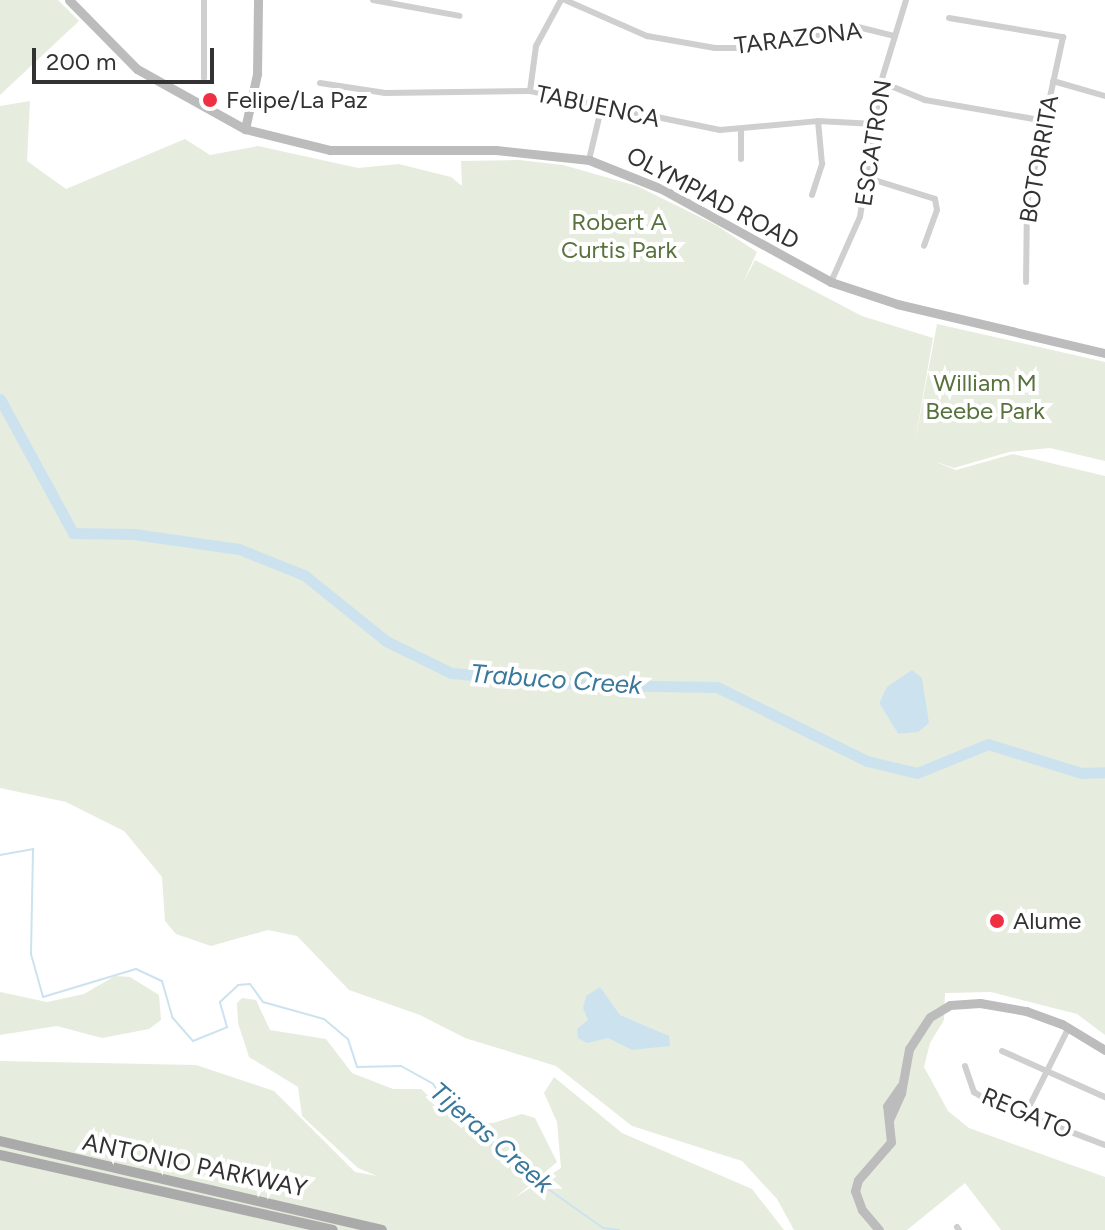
<!DOCTYPE html>
<style>
body{margin:0}
#map{position:relative;width:1105px;height:1230px;overflow:hidden;background:#fff;font-family:Figtree,sans-serif}
div>[style]{position:absolute}
[style*='--x']{left:calc(var(--x)*1px);top:calc(var(--y)*1px);width:calc(var(--w)*1px);rotate:calc(var(--a)*1deg)}
.green>*{inset:0;background:#e6ecde}
.water>*{inset:0;background:#cce3ef}
.stream>*{height:2px;margin:-1px;padding:0 1px;transform-origin:1px;border-radius:1px;background:#cce3ef}
.river>*{height:11px;margin:-5.5px;padding:0 5.5px;transform-origin:5.5px;border-radius:5.5px;background:#cce3ef}
.street>*{height:6px;margin:-3px;padding:0 3px;transform-origin:3px;border-radius:3px;background:#cfcfcf}
.secondary>*{height:9px;margin:-4.5px;padding:0 4.5px;transform-origin:4.5px;border-radius:4.5px;background:#bcbcbc}
.primary>*{height:10px;margin:-5px;padding:0 5px;transform-origin:5px;border-radius:5px;background:#aaa}
.dots>*{width:22px;height:22px;translate:-50% -50%;box-sizing:border-box;border:4px solid #fff;border-radius:50%}
span{translate:-50% -50%;white-space:nowrap;text-align:center;line-height:1.15;-webkit-text-stroke:8px #fff;paint-order:stroke}
.street-label{font-size:24px;color:#323232}
.poi-label{font-size:24px;color:#323232}
.left{translate:0 -50%;text-align:left}
.park-label{font-size:24px;color:#57723c}
.water-label{font-size:26px;color:#3a789b;font-style:italic}
.scale{position:absolute;left:32px;top:48px;width:182px;height:36px;box-sizing:border-box;border:4px solid #323232;border-top:0;padding-left:10px;font-size:24px;line-height:28px;white-space:nowrap;color:#323232;-webkit-text-stroke:6px #fff;paint-order:stroke}
</style>
<div id="map">
<div class="green">
<div style="clip-path:polygon(0 0,58px 0,79px 21px,0 95px)"></div>
<div style="clip-path:polygon(evenodd,30px 101px,27px 161px,66px 189px,185px 139px,210px 155px,258px 146px,358px 168px,399px 164px,451px 177px,462px 186px,461px 161px,519px 160px,563px 165px,637px 186px,716px 225px,757px 252px,742px 285px,755px 260px,862px 316px,933px 338px,913px 453px,937px 324px,1105px 362px,1105px 461px,1050px 448px,1009px 452px,954px 468px,931px 460px,956px 470px,1013px 454px,1105px 476px,1105px 1035px,1077px 1014px,991px 992px,945px 993px,944px 1020px,930px 1043px,924px 1067px,948px 1111px,969px 1128px,1105px 1177px,1105px 1230px,1001px 1230px,965px 1183px,907px 1230px,794px 1230px,777px 1199px,742px 1161px,632px 1126px,556px 1066px,465px 1038px,420px 1015px,349px 990px,297px 936px,268px 930px,211px 946px,176px 934px,165px 921px,162px 877px,124px 831px,66px 802px,0 788px,0 106px,30px 101px,923px 685px,927px 719px,898px 734px,879px 703px,882px 697px,923px 685px)"></div>
<div style="clip-path:polygon(115px 976px,130px 977px,159px 995px,161px 1020px,149px 1029px,102px 1038px,57px 1026px,0 1035px,0 992px,47px 1002px,84px 994px)"></div>
<div style="clip-path:polygon(242px 998px,256px 1000px,270px 1030px,326px 1039px,352px 1073px,393px 1089px,421px 1089px,457px 1123px,493px 1123px,522px 1114px,535px 1118px,557px 1162px,516px 1197px,561px 1168px,557px 1122px,544px 1093px,554px 1077px,622px 1133px,752px 1189px,784px 1230px,0 1230px,0 1061px,196px 1065px,274px 1091px,355px 1172px,377px 1176px,358px 1168px,302px 1116px,298px 1087px,249px 1057px,238px 1023px,237px 1003px)"></div>
</div>
<div class="water">
<div style="clip-path:polygon(912px 670px,922px 678px,929px 723px,918px 732px,898px 734px,879px 703px,887px 687px)"></div>
<div style="clip-path:polygon(600px 987px,620px 1015px,669px 1036px,670px 1046px,632px 1050px,608px 1038px,587px 1043px,578px 1038px,577px 1029px,588px 1020px,583px 1008px,586px 996px)"></div>
</div>
<div class="stream">
<div style="--x:0;--y:855;--w:34;--a:-10"></div>
<div style="--x:33;--y:849;--w:105;--a:91.1"></div>
<div style="--x:31;--y:954;--w:45;--a:74.4"></div>
<div style="--x:43;--y:997;--w:97;--a:-16.8"></div>
<div style="--x:136;--y:969;--w:29;--a:25"></div>
<div style="--x:162;--y:981;--w:37;--a:74"></div>
<div style="--x:172;--y:1017;--w:32;--a:49"></div>
<div style="--x:193;--y:1041;--w:37;--a:-22"></div>
<div style="--x:227;--y:1027;--w:26;--a:-106"></div>
<div style="--x:220;--y:1002;--w:25;--a:-43"></div>
<div style="--x:238;--y:985;--w:12;--a:-5"></div>
<div style="--x:250;--y:984;--w:22;--a:54"></div>
<div style="--x:263;--y:1002;--w:63;--a:15.6"></div>
<div style="--x:324;--y:1019;--w:31;--a:40"></div>
<div style="--x:348;--y:1039;--w:29;--a:72"></div>
<div style="--x:357;--y:1067;--w:44;--a:-1.3"></div>
<div style="--x:401;--y:1066;--w:37;--a:29"></div>
<div style="--x:433;--y:1084;--w:33;--a:55"></div>
<div style="--x:452;--y:1111;--w:94;--a:40.3"></div>
<div style="--x:524;--y:1172;--w:97;--a:35.3"></div>
<div style="--x:603;--y:1228;--w:16;--a:7"></div>
</div>
<div class="river">
<div style="--x:0;--y:399;--w:153;--a:61.4"></div>
<div style="--x:73;--y:533;--w:61;--a:0.9"></div>
<div style="--x:134;--y:534;--w:106;--a:8.1"></div>
<div style="--x:239;--y:549;--w:70;--a:21.8"></div>
<div style="--x:304;--y:575;--w:105;--a:38.8"></div>
<div style="--x:386;--y:641;--w:72;--a:26.2"></div>
<div style="--x:451;--y:673;--w:141;--a:4.9"></div>
<div style="--x:591;--y:685;--w:126;--a:0.9"></div>
<div style="--x:717;--y:687;--w:167;--a:26.3"></div>
<div style="--x:867;--y:761;--w:51;--a:13.5"></div>
<div style="--x:917;--y:773;--w:77;--a:-22.2"></div>
<div style="--x:988;--y:744;--w:97;--a:17.3"></div>
<div style="--x:1081;--y:773;--w:24;--a:-2"></div>
</div>
<div class="street">
<div style="--x:204;--y:0;--w:78;--a:90"></div>
<div style="--x:373;--y:0;--w:88;--a:10.4"></div>
<div style="--x:565;--y:0;--w:90;--a:23.7"></div>
<div style="--x:647;--y:36;--w:69;--a:10"></div>
<div style="--x:715;--y:48;--w:45;--a:0"></div>
<div style="--x:760;--y:48;--w:100;--a:-12.1"></div>
<div style="--x:858;--y:27;--w:38;--a:14"></div>
<div style="--x:949;--y:18;--w:116;--a:9.5"></div>
<div style="--x:1063;--y:37;--w:170;--a:102.2"></div>
<div style="--x:1027;--y:203;--w:79;--a:90.7"></div>
<div style="--x:1053;--y:81;--w:54;--a:16.1"></div>
<div style="--x:881;--y:82;--w:48;--a:22.2"></div>
<div style="--x:925;--y:100;--w:122;--a:9.9"></div>
<div style="--x:320;--y:83;--w:66;--a:8.7"></div>
<div style="--x:385;--y:93;--w:145;--a:-0.8"></div>
<div style="--x:530;--y:91;--w:194;--a:11.6"></div>
<div style="--x:720;--y:130;--w:98;--a:-5.2"></div>
<div style="--x:818;--y:121;--w:57;--a:3"></div>
<div style="--x:530;--y:91;--w:45;--a:-82.4"></div>
<div style="--x:536;--y:46;--w:52;--a:-61.5"></div>
<div style="--x:741;--y:130;--w:29;--a:90"></div>
<div style="--x:589;--y:160;--w:57;--a:-76.7"></div>
<div style="--x:868;--y:178;--w:70;--a:17.4"></div>
<div style="--x:935;--y:199;--w:11;--a:80"></div>
<div style="--x:937;--y:210;--w:38;--a:110"></div>
<div style="--x:812;--y:195;--w:33;--a:-72"></div>
<div style="--x:822;--y:164;--w:43;--a:-95.3"></div>
<div style="--x:831;--y:282;--w:71;--a:-66"></div>
<div style="--x:860;--y:217;--w:137;--a:-81.2"></div>
<div style="--x:881;--y:82;--w:86;--a:-73"></div>
<div style="--x:1002;--y:1051;--w:113;--a:24.1"></div>
<div style="--x:965;--y:1066;--w:28;--a:71"></div>
<div style="--x:974;--y:1092;--w:15;--a:32"></div>
<div style="--x:987;--y:1100;--w:126;--a:20.9"></div>
<div style="--x:1025;--y:1115;--w:96;--a:-63.4"></div>
<div style="--x:957;--y:1227;--w:4;--a:56"></div>
</div>
<div class="secondary">
<div style="--x:69;--y:0;--w:97;--a:45.4"></div>
<div style="--x:137;--y:69;--w:124;--a:29.1"></div>
<div style="--x:245;--y:129;--w:88;--a:13.9"></div>
<div style="--x:330;--y:150;--w:166;--a:0"></div>
<div style="--x:496;--y:150;--w:94;--a:6.1"></div>
<div style="--x:589;--y:160;--w:79;--a:21.7"></div>
<div style="--x:662;--y:189;--w:193;--a:28.8"></div>
<div style="--x:831;--y:282;--w:70;--a:18.4"></div>
<div style="--x:897;--y:304;--w:214;--a:13.3"></div>
<div style="--x:245;--y:129;--w:56;--a:-77.7"></div>
<div style="--x:257;--y:74;--w:74;--a:-89.2"></div>
<div style="--x:889;--y:1120;--w:30;--a:-66"></div>
<div style="--x:901;--y:1093;--w:45;--a:-79.7"></div>
<div style="--x:909;--y:1049;--w:38;--a:-57"></div>
<div style="--x:930;--y:1017;--w:23;--a:-31"></div>
<div style="--x:950;--y:1005;--w:30;--a:-4"></div>
<div style="--x:980;--y:1003;--w:47;--a:9.9"></div>
<div style="--x:1026;--y:1011;--w:38;--a:20"></div>
<div style="--x:1062;--y:1024;--w:50;--a:31.2"></div>
<div style="--x:879;--y:1230;--w:26;--a:-130"></div>
<div style="--x:862;--y:1210;--w:20;--a:-110"></div>
<div style="--x:855;--y:1191;--w:11;--a:-75"></div>
<div style="--x:858;--y:1180;--w:50;--a:-49"></div>
<div style="--x:891;--y:1142;--w:36;--a:-96"></div>
<div style="--x:887;--y:1106;--w:24;--a:-55"></div>
</div>
<div class="primary">
<div style="--x:0;--y:1141;--w:392;--a:13.1"></div>
<div style="--x:0;--y:1155;--w:341;--a:12.7"></div>
</div>
<div class="dots">
<div style="left:210px;top:100px;background:#ef2f42"></div>
<div style="left:997px;top:921px;background:#ef2f42"></div>
</div>
<div class="street-label">
<span style="left:798px;top:38px;rotate:-7deg">TARAZONA</span>
<span style="left:598px;top:106px;rotate:12deg">TABUENCA</span>
<span style="left:873px;top:143px;rotate:-81deg">ESCATRON</span>
<span style="left:1039px;top:159px;rotate:-80deg">BOTORRITA</span>
<span style="left:713px;top:198px;rotate:28deg">OLYMPIAD ROAD</span>
<span style="left:1027px;top:1113px;rotate:23deg">REGATO</span>
<span style="left:195px;top:1165px;rotate:12deg">ANTONIO PARKWAY</span>
</div>
<div class="poi-label">
<span class="left" style="left:226px;top:100px">Felipe/La Paz</span>
<span class="left" style="left:1013px;top:921px">Alume</span>
</div>
<div class="park-label">
<span style="left:619px;top:236px">Robert A<br>Curtis Park</span>
<span style="left:985px;top:397px">William M<br>Beebe Park</span>
</div>
<div class="water-label">
<span style="left:556px;top:680px;rotate:4deg">Trabuco Creek</span>
<span style="left:491px;top:1138px;rotate:41deg">Tijeras Creek</span>
</div>
<div class="scale">200 m</div>
</div>
